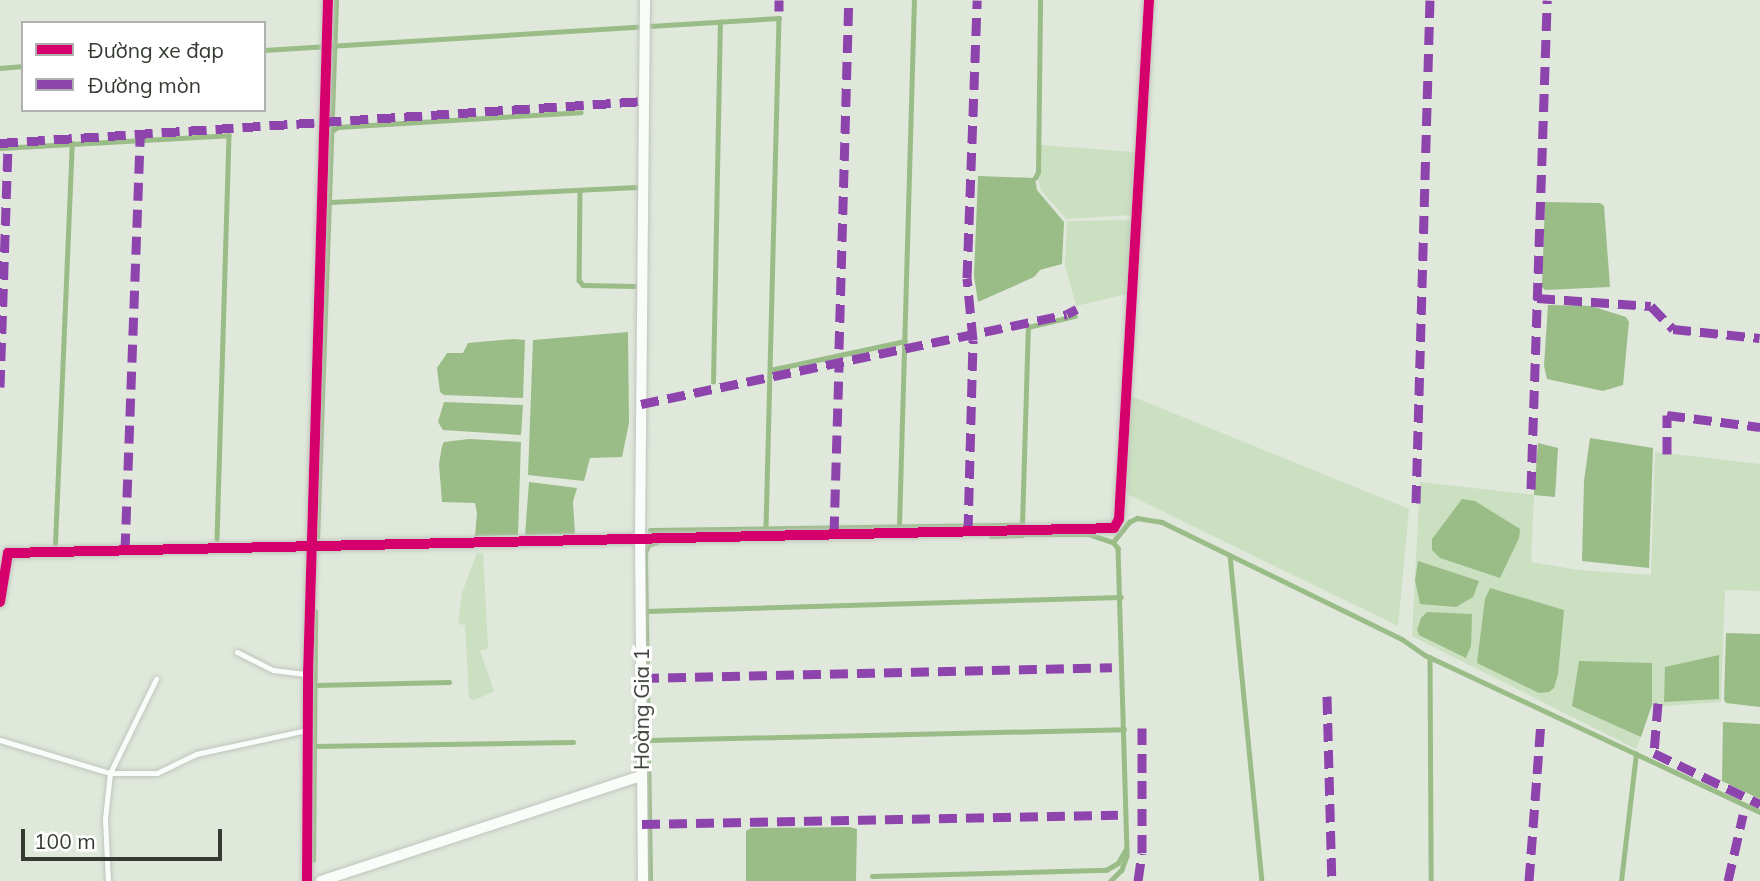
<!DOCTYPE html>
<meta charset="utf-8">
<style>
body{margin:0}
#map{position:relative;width:1760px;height:881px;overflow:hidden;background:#e0e8dc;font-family:Mulish,sans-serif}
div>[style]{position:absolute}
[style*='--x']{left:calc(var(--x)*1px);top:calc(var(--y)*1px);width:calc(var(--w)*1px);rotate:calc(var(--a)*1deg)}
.green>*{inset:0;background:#cbdfc1}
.water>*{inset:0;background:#9abc87}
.stream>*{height:4.5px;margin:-2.25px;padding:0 2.25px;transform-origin:2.25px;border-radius:2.25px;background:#9abc87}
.roads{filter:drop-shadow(0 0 2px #bfc5bc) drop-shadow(0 0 2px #bfc5bc)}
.service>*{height:5px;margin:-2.5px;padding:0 2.5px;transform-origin:2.5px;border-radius:2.5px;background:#fafcfa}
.minor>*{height:10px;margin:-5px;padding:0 5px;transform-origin:5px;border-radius:5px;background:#fafcfa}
.quiet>*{height:9px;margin-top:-4.5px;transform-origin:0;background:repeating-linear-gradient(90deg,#8e44ad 0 18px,transparent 0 27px)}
.cycleway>*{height:10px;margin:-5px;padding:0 5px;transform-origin:5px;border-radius:5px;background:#d6006c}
span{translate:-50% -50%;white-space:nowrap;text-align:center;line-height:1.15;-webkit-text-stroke:6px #fff;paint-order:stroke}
.street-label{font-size:21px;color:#353b33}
.legend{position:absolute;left:21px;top:21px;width:245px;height:91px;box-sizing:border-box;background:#fff;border:2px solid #aeb1ad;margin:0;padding:9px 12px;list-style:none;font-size:21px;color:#353b33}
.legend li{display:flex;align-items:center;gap:14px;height:35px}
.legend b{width:35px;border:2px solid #aeb1ad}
.scale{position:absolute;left:21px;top:829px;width:201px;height:32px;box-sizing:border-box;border:4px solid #353b33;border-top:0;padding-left:9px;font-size:21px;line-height:24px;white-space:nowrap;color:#353b33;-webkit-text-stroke:5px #fff;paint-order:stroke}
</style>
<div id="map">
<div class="green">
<div style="clip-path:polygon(1041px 145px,1135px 152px,1132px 215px,1066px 219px,1041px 190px,1038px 179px,1041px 171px)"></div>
<div style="clip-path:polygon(1131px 220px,1127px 294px,1076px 306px,1065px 265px,1067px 221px)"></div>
<div style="clip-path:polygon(1131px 396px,1409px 509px,1398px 626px,1127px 494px)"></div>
<div style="clip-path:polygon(1655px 452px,1760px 464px,1760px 591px,1725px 590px,1721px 702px,1652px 707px,1636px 749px,1412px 636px,1420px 482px,1534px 495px,1531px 562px,1578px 570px,1651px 575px)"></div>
<div style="clip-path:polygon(477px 553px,483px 553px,488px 648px,480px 651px,494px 691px,473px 701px,469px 697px,465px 625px,458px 624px,462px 593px)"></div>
</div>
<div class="water">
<div style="clip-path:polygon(978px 176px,1035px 178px,1037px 190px,1064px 222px,1062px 264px,1040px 270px,1034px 277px,978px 302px,974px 276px)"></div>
<div style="clip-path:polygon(1545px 202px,1600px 203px,1604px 206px,1610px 287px,1545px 290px,1542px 287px)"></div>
<div style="clip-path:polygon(1548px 305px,1591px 306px,1626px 317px,1629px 322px,1623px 385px,1603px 391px,1547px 379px,1544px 366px)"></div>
<div style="clip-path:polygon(628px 332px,629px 423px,622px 457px,590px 458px,584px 481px,528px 475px,533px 340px)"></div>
<div style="clip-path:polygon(514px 339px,525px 340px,523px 398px,444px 395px,440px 392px,437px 368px,447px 353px,463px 353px,468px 343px)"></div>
<div style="clip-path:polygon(444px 402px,523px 405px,521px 435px,443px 430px,438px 422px)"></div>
<div style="clip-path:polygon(1590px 438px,1653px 448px,1649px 568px,1582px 561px,1584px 481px)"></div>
<div style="clip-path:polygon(469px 439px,521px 442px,518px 535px,475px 536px,477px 513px,475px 503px,442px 502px,439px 464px,442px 446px,444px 442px)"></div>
<div style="clip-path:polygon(1538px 443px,1558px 448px,1555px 497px,1534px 495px)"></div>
<div style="clip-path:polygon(529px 482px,577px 488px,573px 502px,575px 534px,525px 535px)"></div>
<div style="clip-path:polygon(1462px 499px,1475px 501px,1520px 529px,1519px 538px,1500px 578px,1440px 558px,1432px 550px,1432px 539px)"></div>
<div style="clip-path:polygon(1418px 561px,1479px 581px,1473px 597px,1456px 607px,1420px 604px,1415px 580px)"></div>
<div style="clip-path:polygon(1490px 588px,1564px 610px,1558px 674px,1554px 688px,1549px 692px,1539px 693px,1477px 663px,1485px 599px)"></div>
<div style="clip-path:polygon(1427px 612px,1472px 614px,1471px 646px,1466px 658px,1419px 635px,1417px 630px,1421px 618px)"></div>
<div style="clip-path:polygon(1726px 633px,1760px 634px,1760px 707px,1726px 703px,1724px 700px)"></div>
<div style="clip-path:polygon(1719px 655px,1719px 699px,1664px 702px,1665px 667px)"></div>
<div style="clip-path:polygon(1579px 661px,1652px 663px,1652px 704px,1641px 737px,1572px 706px)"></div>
<div style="clip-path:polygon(1723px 722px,1760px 724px,1760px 799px,1722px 781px)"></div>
<div style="clip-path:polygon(850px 827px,857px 829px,856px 881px,746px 881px,746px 831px,751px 828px)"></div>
</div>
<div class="stream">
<div style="--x:264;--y:50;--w:516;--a:-3.56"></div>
<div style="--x:779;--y:18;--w:510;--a:91.46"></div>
<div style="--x:0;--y:68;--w:23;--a:-5"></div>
<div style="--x:332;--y:131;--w:7;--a:-34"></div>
<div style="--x:338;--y:127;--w:243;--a:-3.5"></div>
<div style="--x:0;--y:148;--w:229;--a:-3.2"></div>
<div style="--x:229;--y:135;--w:404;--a:91.7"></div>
<div style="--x:1035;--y:178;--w:7;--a:-63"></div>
<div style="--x:1038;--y:172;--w:172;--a:-89.3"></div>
<div style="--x:580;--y:190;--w:90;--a:90.6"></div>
<div style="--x:579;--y:280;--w:6;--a:51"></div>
<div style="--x:583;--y:285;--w:51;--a:1.1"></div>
<div style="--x:330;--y:202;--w:307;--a:-2.8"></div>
<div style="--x:770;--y:370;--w:138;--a:-12.1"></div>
<div style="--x:713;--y:382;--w:360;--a:-88.9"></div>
<div style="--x:899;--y:526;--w:526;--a:-88.37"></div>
<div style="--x:650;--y:530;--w:372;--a:-0.8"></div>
<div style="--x:1022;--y:525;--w:198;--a:-88.3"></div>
<div style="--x:1028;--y:327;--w:48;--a:-13.2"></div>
<div style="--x:1022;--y:533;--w:2;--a:90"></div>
<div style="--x:1022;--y:535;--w:69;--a:0"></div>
<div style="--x:1091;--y:535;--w:23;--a:18"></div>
<div style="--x:1113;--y:542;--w:8;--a:50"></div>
<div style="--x:1118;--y:548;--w:308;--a:88.3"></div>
<div style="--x:1127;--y:856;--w:15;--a:110"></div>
<div style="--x:1122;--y:870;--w:16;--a:135"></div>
<div style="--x:991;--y:536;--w:31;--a:-2"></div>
<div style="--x:317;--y:539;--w:539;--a:-87.98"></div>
<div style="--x:1113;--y:542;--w:26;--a:-51"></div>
<div style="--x:1129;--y:522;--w:9;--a:-27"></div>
<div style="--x:1137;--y:518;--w:25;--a:9"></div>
<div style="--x:1162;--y:522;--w:267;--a:26"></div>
<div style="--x:1402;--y:639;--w:28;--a:35"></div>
<div style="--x:1425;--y:655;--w:370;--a:25.1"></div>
<div style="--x:55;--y:544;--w:401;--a:-87.6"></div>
<div style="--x:1230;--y:555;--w:328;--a:84.4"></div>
<div style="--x:646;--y:611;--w:475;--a:-1.7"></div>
<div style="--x:1430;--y:657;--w:224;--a:89.7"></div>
<div style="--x:315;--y:685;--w:134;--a:-1.3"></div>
<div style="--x:648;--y:740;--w:476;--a:-1.3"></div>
<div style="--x:314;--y:746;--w:259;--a:-0.9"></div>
<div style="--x:313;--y:860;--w:248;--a:-89.5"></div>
<div style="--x:872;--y:876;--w:234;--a:-1.5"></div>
<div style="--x:1106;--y:870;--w:14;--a:-30"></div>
<div style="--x:1118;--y:863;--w:16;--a:-60"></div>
<div style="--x:650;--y:881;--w:328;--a:-90.9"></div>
<div style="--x:645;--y:553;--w:9;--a:-69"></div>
<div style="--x:648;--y:545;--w:9;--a:-18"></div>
<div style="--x:1621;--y:881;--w:128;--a:-83.3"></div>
</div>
<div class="roads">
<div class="service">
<div style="--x:237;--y:652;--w:40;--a:26.6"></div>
<div style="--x:273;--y:670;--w:35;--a:7"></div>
<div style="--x:0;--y:740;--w:115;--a:16.7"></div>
<div style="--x:110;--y:773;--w:47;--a:0"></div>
<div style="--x:157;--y:773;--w:43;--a:-26"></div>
<div style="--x:196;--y:754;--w:114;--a:-12.2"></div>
<div style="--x:108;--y:881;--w:62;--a:-92.8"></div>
<div style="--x:105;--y:819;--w:46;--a:-83.8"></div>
<div style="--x:110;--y:773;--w:105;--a:-63.9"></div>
</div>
<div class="minor">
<div style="--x:0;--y:602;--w:50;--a:-80.7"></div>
<div style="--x:8;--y:553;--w:1106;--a:-1.29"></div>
<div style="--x:1114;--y:528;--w:10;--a:-61"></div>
<div style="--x:1119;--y:519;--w:520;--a:-86.69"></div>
<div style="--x:307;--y:881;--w:207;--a:-89.7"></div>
<div style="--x:308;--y:674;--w:674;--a:-88.3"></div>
<div style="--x:321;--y:881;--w:337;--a:-18.2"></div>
<div style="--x:643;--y:881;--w:343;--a:-90.5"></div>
<div style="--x:640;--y:538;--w:538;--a:-89.47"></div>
</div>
</div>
<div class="quiet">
<div style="--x:779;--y:11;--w:11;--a:-90"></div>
<div style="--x:0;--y:143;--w:645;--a:-3.73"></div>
<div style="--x:1537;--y:298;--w:114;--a:4"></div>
<div style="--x:1651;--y:306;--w:32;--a:46"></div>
<div style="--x:1673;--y:329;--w:87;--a:5.9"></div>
<div style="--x:839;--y:349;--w:349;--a:-88.4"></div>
<div style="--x:0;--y:387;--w:244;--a:-88.1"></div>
<div style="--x:641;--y:404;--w:435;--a:-11.9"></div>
<div style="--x:1067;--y:314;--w:11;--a:-27"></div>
<div style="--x:1667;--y:454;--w:39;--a:-90"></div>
<div style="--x:1667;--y:415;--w:94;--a:7.4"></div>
<div style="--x:1531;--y:489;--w:489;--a:-88.1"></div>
<div style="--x:1416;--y:503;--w:503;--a:-88.41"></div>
<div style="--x:968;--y:532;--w:192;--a:-88.5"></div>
<div style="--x:973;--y:340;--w:62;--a:-95.5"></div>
<div style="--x:967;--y:278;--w:278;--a:-87.9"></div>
<div style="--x:834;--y:534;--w:172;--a:-88.3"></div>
<div style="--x:125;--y:551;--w:417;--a:-87.9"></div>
<div style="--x:641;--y:678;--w:471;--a:-1.3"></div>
<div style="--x:1327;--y:696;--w:185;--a:88.5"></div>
<div style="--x:1658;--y:703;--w:50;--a:94.6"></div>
<div style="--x:1654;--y:753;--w:118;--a:25.7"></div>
<div style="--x:642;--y:824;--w:476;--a:-1.1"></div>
<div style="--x:1138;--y:881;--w:28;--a:-82"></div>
<div style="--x:1142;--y:853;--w:125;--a:-90"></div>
<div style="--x:1529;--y:881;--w:161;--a:-85.7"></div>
<div style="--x:1728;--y:881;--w:68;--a:-77.2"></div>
</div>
<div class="cycleway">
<div style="--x:0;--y:602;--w:50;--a:-80.7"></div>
<div style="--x:8;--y:553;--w:1106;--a:-1.29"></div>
<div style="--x:1114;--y:528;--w:10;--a:-61"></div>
<div style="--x:1119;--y:519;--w:520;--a:-86.69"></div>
<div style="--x:307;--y:881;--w:207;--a:-89.7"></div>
<div style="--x:308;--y:674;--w:674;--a:-88.3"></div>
</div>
<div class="street-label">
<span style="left:641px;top:709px;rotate:-90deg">Hoàng Gia 1</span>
</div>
<ul class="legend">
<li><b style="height:9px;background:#d6006c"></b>Đường xe đạp</li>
<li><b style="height:9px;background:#8e44ad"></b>Đường mòn</li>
</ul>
<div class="scale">100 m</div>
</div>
